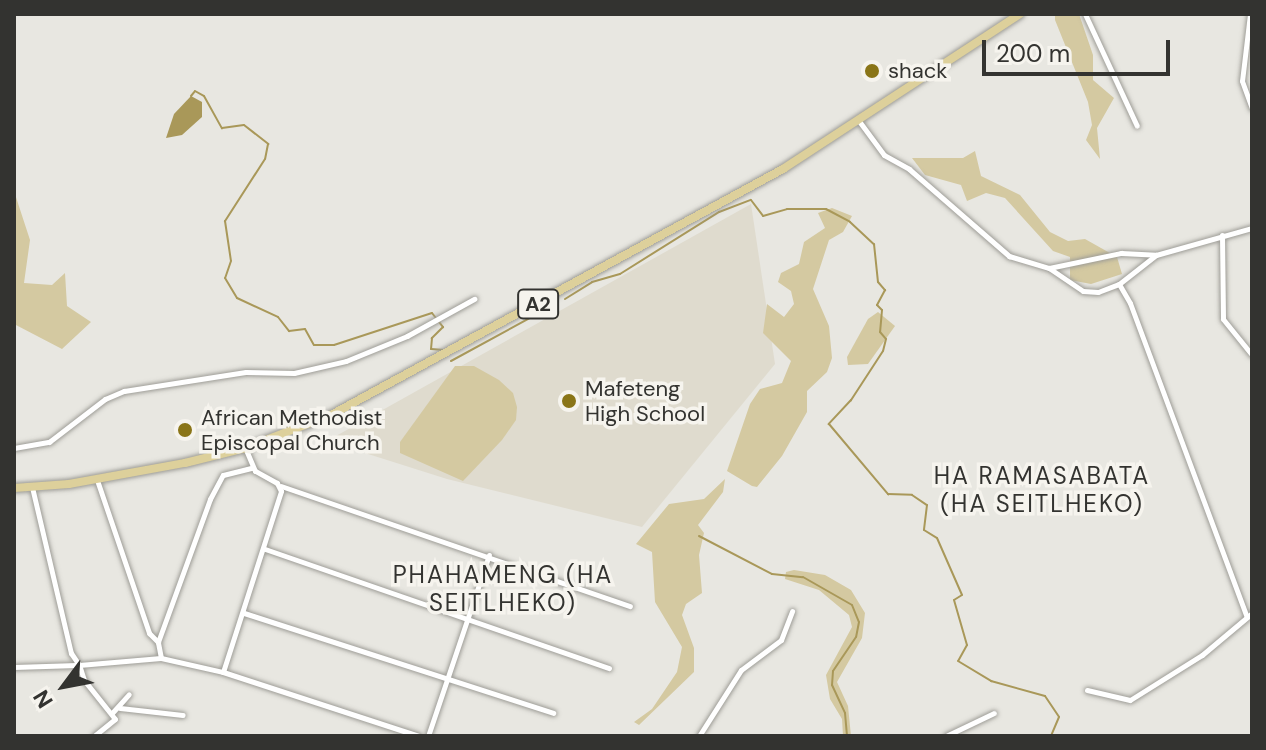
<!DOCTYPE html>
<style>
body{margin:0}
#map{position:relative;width:1266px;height:750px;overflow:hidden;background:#e8e7e1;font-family:"DM Sans",sans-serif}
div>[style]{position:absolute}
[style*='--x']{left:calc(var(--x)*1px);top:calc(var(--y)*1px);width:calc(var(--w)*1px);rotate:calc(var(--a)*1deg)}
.built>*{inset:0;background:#dfdbce}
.green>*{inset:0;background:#d4c9a1}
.water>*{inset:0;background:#a99859}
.stream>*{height:2px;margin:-1px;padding:0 1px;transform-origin:1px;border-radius:1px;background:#a99859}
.roads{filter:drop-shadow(0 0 2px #9e9d97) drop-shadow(0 0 2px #9e9d97)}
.minor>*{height:5px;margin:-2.5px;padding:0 2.5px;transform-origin:2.5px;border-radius:2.5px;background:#fff}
.primary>*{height:8px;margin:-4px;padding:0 4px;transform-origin:4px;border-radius:4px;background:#ddd09b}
.dots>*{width:22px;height:22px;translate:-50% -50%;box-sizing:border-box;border:4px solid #f6f4ee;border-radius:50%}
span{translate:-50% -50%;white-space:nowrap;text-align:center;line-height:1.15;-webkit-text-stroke:7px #f6f4ee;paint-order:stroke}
.shield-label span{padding:2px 6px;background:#f6f4ee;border:2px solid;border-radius:6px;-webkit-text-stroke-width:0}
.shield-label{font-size:20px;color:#333330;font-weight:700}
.poi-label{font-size:22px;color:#333330}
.left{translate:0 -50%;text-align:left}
.neighbourhood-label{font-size:24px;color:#333330;letter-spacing:2px}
.frame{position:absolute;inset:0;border:16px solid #333330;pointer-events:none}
.north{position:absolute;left:24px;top:646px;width:80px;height:80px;-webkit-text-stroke:6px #f6f4ee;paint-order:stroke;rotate:238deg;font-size:22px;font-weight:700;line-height:32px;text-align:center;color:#333330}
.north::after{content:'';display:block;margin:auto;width:28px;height:36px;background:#333330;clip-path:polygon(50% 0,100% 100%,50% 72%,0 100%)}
.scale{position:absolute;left:982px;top:40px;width:188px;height:36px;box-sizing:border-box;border:4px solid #333330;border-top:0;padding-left:10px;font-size:24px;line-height:28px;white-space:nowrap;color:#333330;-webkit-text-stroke:6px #f6f4ee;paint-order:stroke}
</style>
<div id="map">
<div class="built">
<div style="clip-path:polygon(751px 204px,775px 364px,642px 527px,447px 479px,327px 441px)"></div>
</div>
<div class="green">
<div style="clip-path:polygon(1079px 14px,1093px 55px,1093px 80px,1114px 98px,1097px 128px,1100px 159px,1086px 140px,1092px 125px,1088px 102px,1055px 20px,1055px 14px)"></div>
<div style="clip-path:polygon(975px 151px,981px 176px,1020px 195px,1050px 232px,1068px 241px,1085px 239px,1117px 257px,1122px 274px,1091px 284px,1070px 280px,1070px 257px,1053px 251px,1005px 198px,986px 193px,967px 201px,961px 185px,925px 175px,912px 158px,963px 158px)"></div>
<div style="clip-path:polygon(14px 191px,30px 240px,24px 283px,52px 285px,65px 273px,67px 306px,91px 322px,62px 349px,14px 324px)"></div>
<div style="clip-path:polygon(832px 208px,852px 216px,843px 232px,829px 240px,813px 289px,829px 326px,832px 358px,827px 372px,807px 391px,807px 412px,782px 456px,757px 487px,752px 486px,727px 471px,750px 404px,760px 389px,782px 383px,791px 361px,763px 333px,767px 304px,784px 317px,794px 304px,791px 291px,778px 282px,781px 273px,799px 264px,804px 242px,825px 228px,818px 213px)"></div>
<div style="clip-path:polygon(878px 312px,895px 326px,868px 364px,848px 365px,847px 357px,868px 319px)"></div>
<div style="clip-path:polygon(455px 366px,474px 366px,499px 380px,513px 393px,517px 407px,516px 420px,502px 440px,463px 481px,400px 453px,400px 442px)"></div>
<div style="clip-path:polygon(725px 479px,723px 492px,698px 525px,704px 533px,699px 555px,702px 593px,686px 604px,682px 615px,694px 648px,694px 672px,639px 725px,634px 722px,652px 709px,677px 672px,682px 647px,655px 602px,652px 552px,636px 544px,669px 504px,704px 499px)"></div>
<div style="clip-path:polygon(794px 570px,825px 575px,851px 590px,865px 613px,862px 638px,837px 682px,848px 706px,851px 736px,843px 736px,842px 719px,830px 699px,826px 675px,852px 627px,849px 615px,819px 590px,785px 579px,786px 572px)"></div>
</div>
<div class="water">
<div style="clip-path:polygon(191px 96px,202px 102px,202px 117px,182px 135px,166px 138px,174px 114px)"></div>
</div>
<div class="stream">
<div style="--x:191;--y:96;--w:6;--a:-51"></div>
<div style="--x:195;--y:91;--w:10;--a:29"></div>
<div style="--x:204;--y:96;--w:37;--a:61"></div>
<div style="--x:222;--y:128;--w:22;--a:-8"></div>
<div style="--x:244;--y:125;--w:31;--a:38"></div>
<div style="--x:268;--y:144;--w:15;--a:101"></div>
<div style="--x:265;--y:159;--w:74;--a:122.8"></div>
<div style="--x:225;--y:221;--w:40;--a:81.5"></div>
<div style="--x:231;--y:261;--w:18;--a:109"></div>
<div style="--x:225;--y:278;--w:23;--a:59"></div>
<div style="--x:237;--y:298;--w:45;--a:24.9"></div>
<div style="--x:278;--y:317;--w:18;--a:52"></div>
<div style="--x:289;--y:331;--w:16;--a:-7"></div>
<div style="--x:305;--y:329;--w:18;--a:61"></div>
<div style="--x:314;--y:345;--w:20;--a:0"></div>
<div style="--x:334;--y:345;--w:103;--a:-18.1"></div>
<div style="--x:432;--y:313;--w:18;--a:52"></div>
<div style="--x:443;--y:327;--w:16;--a:135"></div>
<div style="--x:432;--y:338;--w:11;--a:95"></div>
<div style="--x:431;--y:349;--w:13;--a:4"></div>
<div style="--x:565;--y:299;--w:32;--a:-32"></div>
<div style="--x:592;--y:282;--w:29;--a:-16"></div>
<div style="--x:620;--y:274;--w:117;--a:-32.1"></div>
<div style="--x:719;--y:212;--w:34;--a:-21"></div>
<div style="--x:751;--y:200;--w:20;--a:53"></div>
<div style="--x:763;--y:216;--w:25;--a:-16"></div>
<div style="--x:787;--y:209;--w:39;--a:0"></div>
<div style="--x:826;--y:209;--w:27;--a:28"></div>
<div style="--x:850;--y:222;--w:33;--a:43"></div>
<div style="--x:874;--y:244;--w:38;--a:84"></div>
<div style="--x:878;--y:282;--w:11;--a:49"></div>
<div style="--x:885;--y:290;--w:17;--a:118"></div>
<div style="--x:877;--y:305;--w:7;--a:45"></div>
<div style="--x:882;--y:310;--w:22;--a:95"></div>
<div style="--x:880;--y:332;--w:9;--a:49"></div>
<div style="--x:886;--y:339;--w:12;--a:104"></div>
<div style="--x:883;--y:351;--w:59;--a:123.1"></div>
<div style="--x:851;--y:400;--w:33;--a:133"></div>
<div style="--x:829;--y:424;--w:92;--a:49.9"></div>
<div style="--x:888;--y:494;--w:24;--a:2"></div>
<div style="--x:912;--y:495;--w:18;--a:34"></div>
<div style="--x:927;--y:505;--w:25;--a:97"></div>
<div style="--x:924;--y:530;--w:15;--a:32"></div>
<div style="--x:937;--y:538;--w:62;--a:66.3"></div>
<div style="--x:962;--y:595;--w:9;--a:148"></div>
<div style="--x:954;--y:600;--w:47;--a:73.9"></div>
<div style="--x:967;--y:645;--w:18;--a:119"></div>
<div style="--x:958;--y:661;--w:39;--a:31"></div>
<div style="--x:991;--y:681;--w:56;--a:15.5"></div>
<div style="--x:1045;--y:696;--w:25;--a:56"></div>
<div style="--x:1059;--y:717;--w:21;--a:113"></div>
<div style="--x:451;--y:361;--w:113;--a:-28.6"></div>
<div style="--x:699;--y:536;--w:82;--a:27.5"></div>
<div style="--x:772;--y:574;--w:31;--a:6"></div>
<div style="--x:803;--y:577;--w:56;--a:29.7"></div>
<div style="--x:852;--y:605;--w:18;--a:68"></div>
<div style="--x:859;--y:622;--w:15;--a:101"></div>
<div style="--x:856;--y:637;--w:41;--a:124.1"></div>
<div style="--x:833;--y:671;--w:14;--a:94"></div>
<div style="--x:832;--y:685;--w:31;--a:65"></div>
<div style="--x:845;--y:713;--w:23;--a:85"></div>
</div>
<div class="roads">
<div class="minor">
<div style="--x:1085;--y:14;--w:123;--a:65.1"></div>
<div style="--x:1250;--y:14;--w:67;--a:96.8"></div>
<div style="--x:1242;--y:81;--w:29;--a:70"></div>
<div style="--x:859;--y:121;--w:42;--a:53.7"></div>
<div style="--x:884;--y:155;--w:29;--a:29"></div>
<div style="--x:909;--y:169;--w:133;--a:41"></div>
<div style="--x:1009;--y:256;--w:42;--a:16.7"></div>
<div style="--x:1049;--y:268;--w:74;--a:-11.8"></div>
<div style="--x:1121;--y:253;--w:35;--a:3"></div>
<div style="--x:1222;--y:235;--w:84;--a:89.3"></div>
<div style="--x:1223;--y:319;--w:46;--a:51.1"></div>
<div style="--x:1049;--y:268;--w:41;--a:34.1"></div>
<div style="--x:1083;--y:291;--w:15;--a:4"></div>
<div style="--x:1098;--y:292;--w:22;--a:-21"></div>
<div style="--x:1119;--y:284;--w:22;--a:60"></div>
<div style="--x:1130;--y:303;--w:335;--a:69.6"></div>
<div style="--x:1119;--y:284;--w:47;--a:-38.1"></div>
<div style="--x:1156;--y:255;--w:100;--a:-15.7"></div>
<div style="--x:14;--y:448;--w:36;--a:-10"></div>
<div style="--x:49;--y:442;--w:71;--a:-37.5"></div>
<div style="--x:105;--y:399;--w:21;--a:-23"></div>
<div style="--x:124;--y:391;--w:123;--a:-8.9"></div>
<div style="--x:246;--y:372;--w:48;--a:1.2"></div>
<div style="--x:294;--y:373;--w:53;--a:-13"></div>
<div style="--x:346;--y:361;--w:66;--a:-22.3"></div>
<div style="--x:407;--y:336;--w:77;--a:-28.9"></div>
<div style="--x:97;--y:480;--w:162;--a:71.2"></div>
<div style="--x:149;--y:633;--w:13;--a:45"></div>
<div style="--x:281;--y:486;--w:369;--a:19"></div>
<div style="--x:32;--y:487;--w:171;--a:76.8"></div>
<div style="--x:71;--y:653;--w:14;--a:56"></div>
<div style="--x:265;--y:549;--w:364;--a:19.1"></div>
<div style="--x:244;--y:613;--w:325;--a:17.9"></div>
<div style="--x:161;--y:658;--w:16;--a:-101"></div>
<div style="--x:158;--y:642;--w:152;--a:-70"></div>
<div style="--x:210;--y:499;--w:27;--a:-62"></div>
<div style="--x:223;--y:475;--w:30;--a:-14"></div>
<div style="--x:14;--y:667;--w:63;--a:-1.8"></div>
<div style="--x:223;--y:672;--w:206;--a:18.1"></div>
<div style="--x:1087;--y:690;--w:44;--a:13.1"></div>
<div style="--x:1130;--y:700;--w:85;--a:-32"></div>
<div style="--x:1202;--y:655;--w:65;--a:-40"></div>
<div style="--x:120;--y:708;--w:63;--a:6.3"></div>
<div style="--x:112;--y:713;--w:25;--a:-48"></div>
<div style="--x:94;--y:736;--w:27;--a:-39"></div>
<div style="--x:115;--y:719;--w:50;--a:-128.5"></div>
<div style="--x:84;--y:680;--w:16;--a:-108"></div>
<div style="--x:79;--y:665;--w:82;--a:-4.9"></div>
<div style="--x:161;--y:658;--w:64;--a:12.7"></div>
<div style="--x:223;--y:672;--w:190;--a:-72.2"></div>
<div style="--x:281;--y:491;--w:9;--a:-117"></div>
<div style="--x:277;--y:483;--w:25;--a:-151"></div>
<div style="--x:255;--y:471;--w:25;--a:-113"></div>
<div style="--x:428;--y:736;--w:191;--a:-71.4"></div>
<div style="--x:699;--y:736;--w:78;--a:-57.5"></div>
<div style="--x:741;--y:670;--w:50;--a:-36.9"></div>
<div style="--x:781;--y:640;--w:31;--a:-69"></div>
<div style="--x:946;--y:736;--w:53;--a:-25.6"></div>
</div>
<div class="primary">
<div style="--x:14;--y:488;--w:55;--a:-4.2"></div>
<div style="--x:69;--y:484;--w:118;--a:-10.3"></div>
<div style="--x:185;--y:463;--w:62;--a:-14"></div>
<div style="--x:245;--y:448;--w:92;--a:-21"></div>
<div style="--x:331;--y:415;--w:515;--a:-28.56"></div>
<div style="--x:783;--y:169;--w:283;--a:-33.2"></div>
</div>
</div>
<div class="dots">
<div style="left:872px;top:71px;background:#8a7518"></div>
<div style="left:569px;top:401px;background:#8a7518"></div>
<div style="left:185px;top:430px;background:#8a7518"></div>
</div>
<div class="shield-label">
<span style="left:538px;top:304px">A2</span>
</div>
<div class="poi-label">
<span class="left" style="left:888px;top:71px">shack</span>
<span class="left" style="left:585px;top:401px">Mafeteng<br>High School</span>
<span class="left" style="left:201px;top:430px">African Methodist<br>Episcopal Church</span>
</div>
<div class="neighbourhood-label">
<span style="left:1042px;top:490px">HA RAMASABATA<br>(HA SEITLHEKO)</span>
<span style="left:503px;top:589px">PHAHAMENG (HA<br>SEITLHEKO)</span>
</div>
<div class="frame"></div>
<div class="north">N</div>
<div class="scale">200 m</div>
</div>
